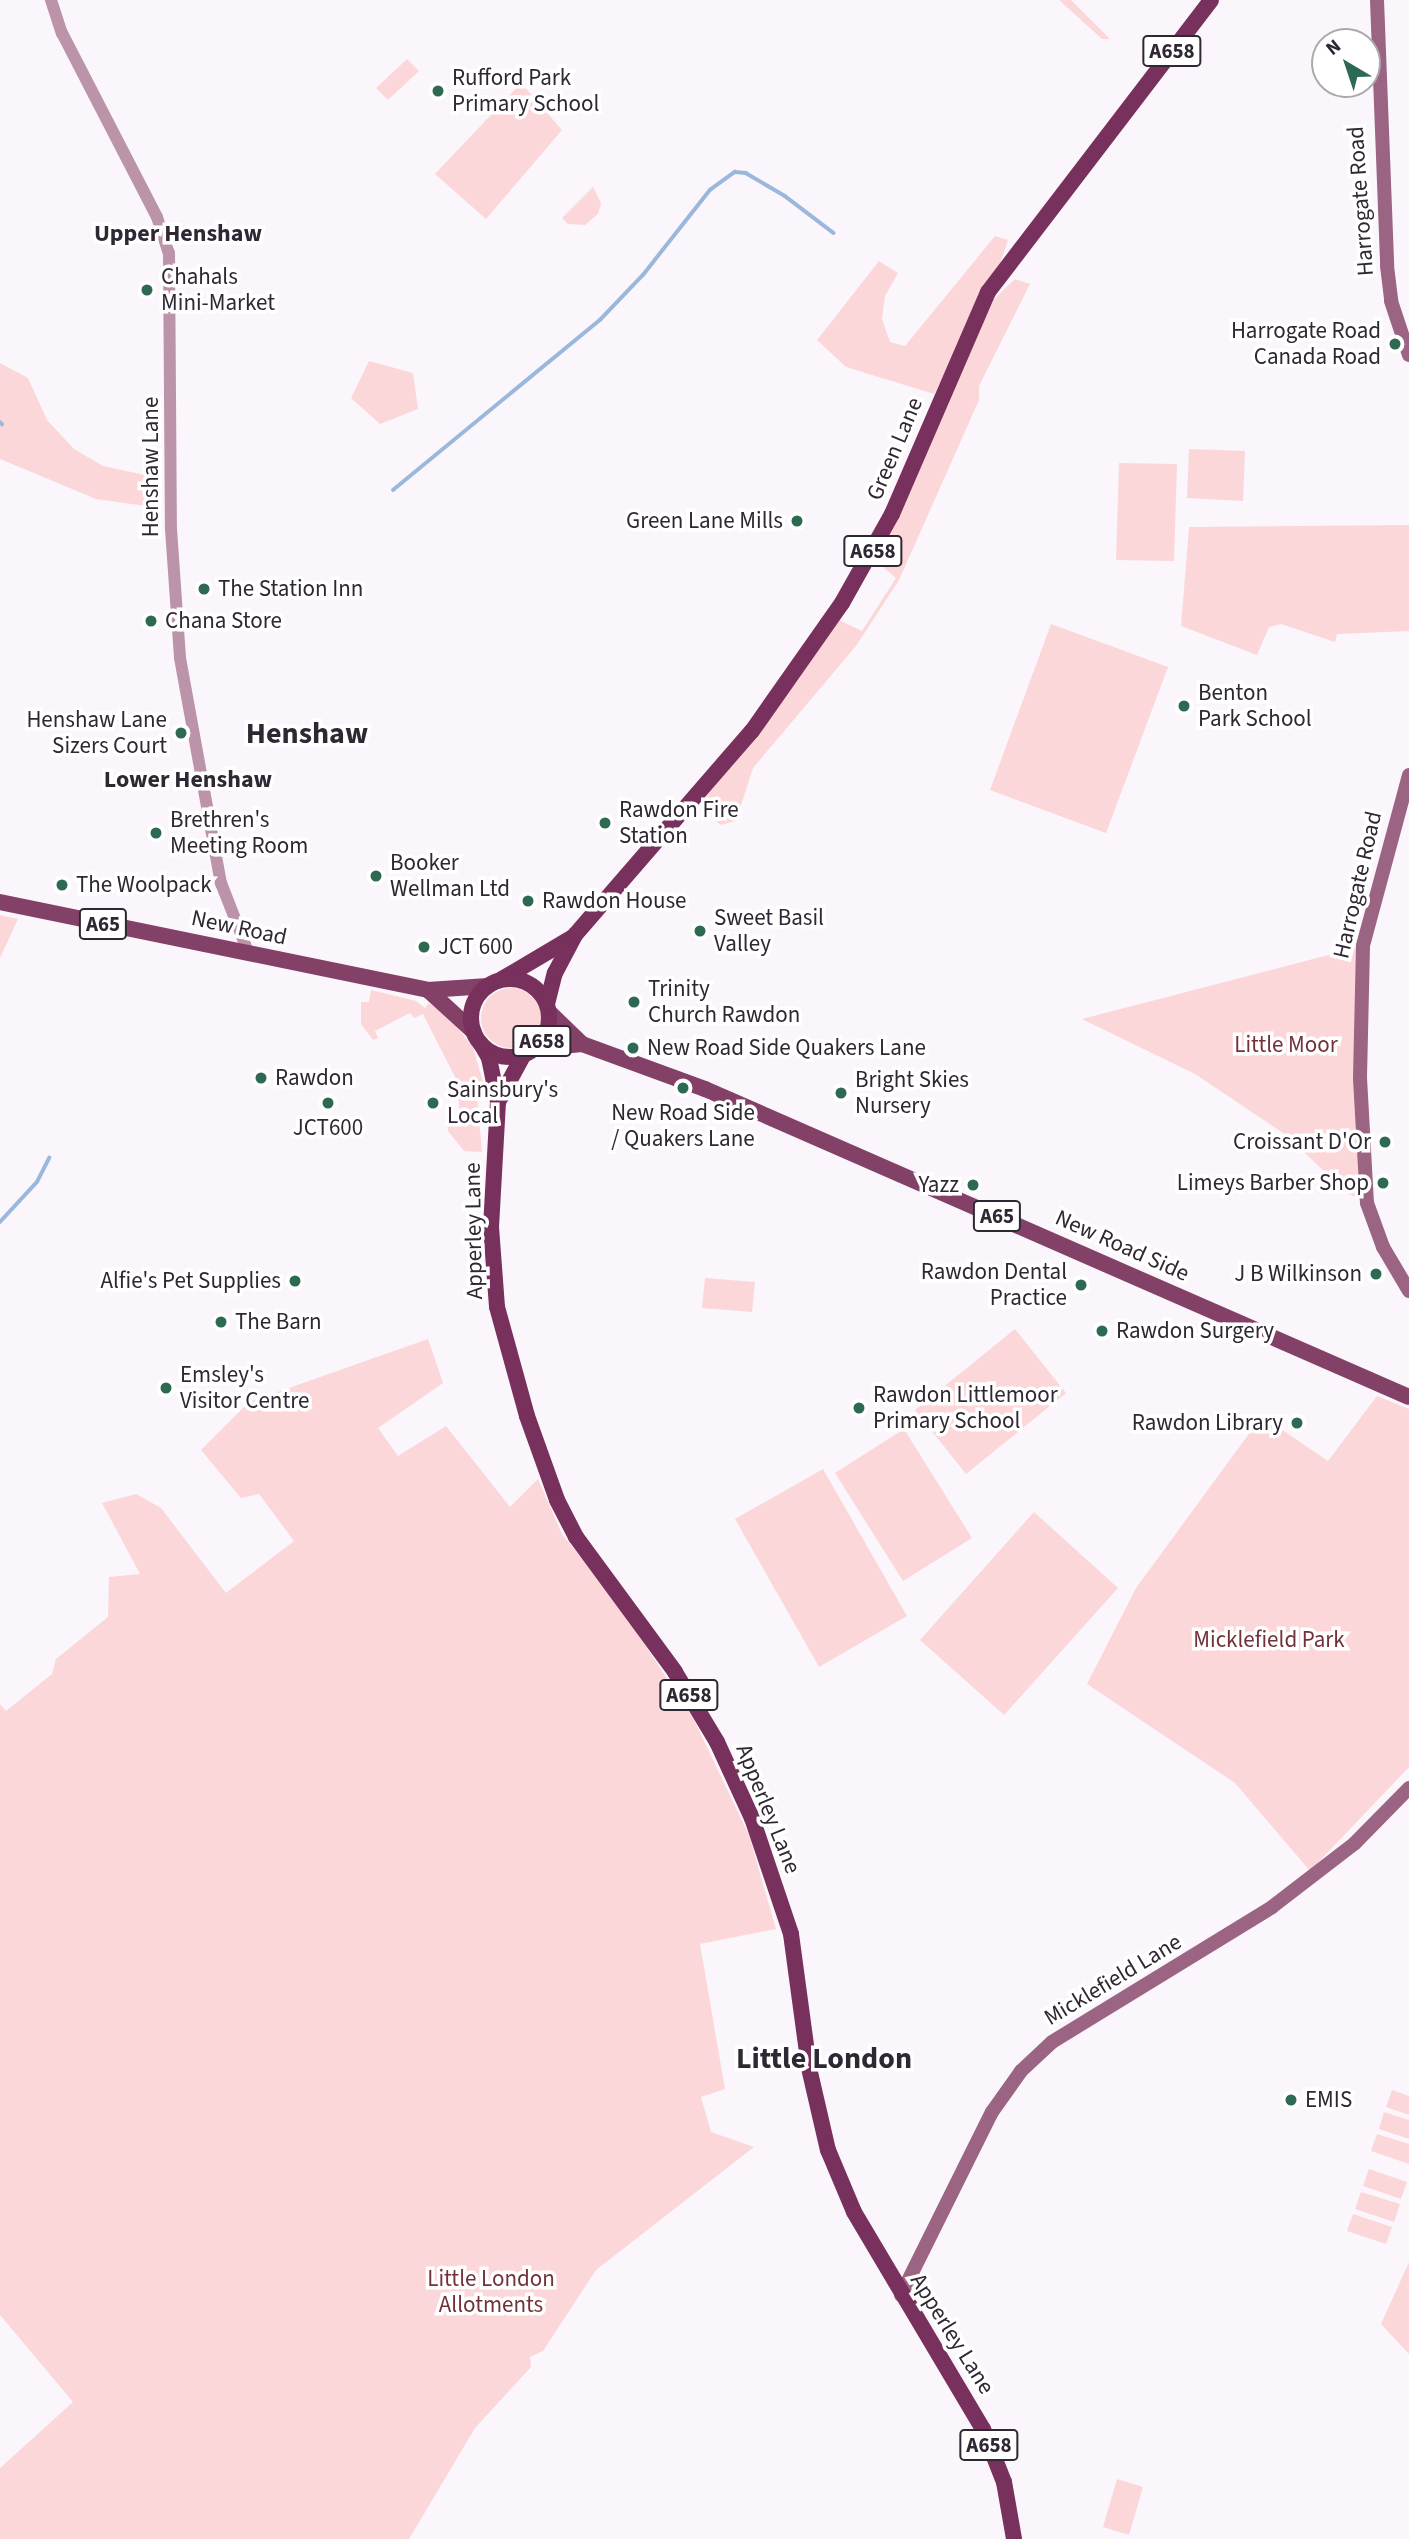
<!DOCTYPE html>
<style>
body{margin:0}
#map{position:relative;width:1409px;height:2539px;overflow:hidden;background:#faf6fc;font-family:"Source Sans 3",sans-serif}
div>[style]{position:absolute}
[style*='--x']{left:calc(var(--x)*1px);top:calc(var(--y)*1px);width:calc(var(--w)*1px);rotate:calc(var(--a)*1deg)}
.green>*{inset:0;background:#fcd7d9}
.round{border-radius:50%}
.stream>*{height:3.5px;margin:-1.75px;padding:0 1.75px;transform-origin:1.75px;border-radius:1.75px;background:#9cb7dc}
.tertiary>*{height:12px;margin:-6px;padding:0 6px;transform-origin:6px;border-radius:6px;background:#bb94a9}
.secondary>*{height:14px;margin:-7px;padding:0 7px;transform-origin:7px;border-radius:7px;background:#9b6483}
.primary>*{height:16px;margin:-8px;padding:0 8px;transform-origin:8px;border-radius:8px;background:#834167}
.trunk>*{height:16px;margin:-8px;padding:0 8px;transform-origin:8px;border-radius:8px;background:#78305c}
.trunk>.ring{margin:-8px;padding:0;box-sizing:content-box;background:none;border:16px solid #78305c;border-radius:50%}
.dots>*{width:19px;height:19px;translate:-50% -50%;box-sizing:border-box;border:4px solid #fff;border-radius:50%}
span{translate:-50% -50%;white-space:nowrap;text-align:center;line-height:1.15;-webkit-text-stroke:7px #fff;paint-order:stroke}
.shield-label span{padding:2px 5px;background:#fff;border:2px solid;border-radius:5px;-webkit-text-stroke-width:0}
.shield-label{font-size:21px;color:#2f2733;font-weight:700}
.poi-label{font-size:23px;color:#2f2733}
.left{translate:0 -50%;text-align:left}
.right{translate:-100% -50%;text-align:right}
.street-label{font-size:23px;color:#2f2733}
.park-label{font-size:23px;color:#723239}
.neighbourhood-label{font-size:24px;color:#2f2733;font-weight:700}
.district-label{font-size:30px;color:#2f2733;font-weight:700}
.north{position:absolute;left:1311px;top:28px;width:70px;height:70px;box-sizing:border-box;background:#fff;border:2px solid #aca9ad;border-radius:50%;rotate:321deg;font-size:19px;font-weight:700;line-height:28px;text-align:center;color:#2f2733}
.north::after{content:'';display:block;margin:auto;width:24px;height:32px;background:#2e6953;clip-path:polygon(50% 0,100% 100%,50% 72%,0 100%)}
</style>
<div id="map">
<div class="green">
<div style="clip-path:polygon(1059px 0,1071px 0,1110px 39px,1102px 39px)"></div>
<div style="clip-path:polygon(407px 59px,419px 71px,388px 100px,376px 88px)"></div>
<div style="clip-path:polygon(521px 83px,562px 130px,486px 219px,435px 174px)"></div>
<div style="clip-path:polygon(593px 187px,601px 203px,598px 214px,585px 225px,568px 224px,562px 218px)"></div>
<div style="clip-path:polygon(995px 236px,1008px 240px,998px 270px,934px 394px,846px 367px,817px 340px,879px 261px,898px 273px,885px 296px,882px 319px,890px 342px,905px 346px)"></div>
<div style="clip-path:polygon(1015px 279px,1030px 284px,979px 386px,979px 400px,899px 580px,856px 646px,753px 768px,736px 821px,720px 825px,711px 814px,707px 796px,839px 620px,862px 631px,896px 578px,877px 562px,994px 299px)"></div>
<div style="clip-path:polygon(369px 361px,413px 373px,418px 409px,380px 424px,351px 398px)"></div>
<div style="clip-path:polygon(0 363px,28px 378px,47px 420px,74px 449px,103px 466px,159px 478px,160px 508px,96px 499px,0 459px)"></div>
<div style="clip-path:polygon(1189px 449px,1245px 451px,1243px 501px,1187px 498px)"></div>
<div style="clip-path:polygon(1119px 463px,1177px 464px,1174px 561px,1116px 560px)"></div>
<div style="clip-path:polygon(1409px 525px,1409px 631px,1337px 634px,1335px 642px,1281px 624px,1269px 627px,1257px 655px,1181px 626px,1189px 527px)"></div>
<div style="clip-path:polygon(1051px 624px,1168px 667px,1106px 833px,990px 790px)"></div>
<div style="clip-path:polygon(0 915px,18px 919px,0 958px)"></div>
<div style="clip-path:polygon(1363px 946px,1367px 1203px,1347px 1193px,1286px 1135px,1195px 1074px,1082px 1019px)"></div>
<div class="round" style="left:481px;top:988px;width:60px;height:60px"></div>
<div style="clip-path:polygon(371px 990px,416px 1001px,425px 1008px,429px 1003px,447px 1015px,473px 1047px,486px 1093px,477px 1097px,482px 1152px,464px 1151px,448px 1131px,447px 1120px,460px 1118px,457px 1081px,423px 1014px,414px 1018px,410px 1013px,375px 1031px,378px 1038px,373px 1040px,361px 1024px,361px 1002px,369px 1002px)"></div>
<div style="clip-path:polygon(705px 1278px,755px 1282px,752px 1312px,702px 1308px)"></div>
<div style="clip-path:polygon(1015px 1329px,1066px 1393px,966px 1474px,915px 1410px)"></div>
<div style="clip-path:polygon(428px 1339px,443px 1383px,378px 1428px,398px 1456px,446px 1426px,510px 1507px,538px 1479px,562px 1534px,618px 1604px,693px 1718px,749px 1835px,776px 1929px,700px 1944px,725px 2089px,701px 2097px,711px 2132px,754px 2147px,596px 2270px,543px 2351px,530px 2357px,531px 2367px,475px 2428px,409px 2539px,0 2539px,0 2468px,73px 2402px,0 2315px,0 1704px,6px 1711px,52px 1674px,56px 1659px,108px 1617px,109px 1577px,140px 1574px,102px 1503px,136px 1494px,161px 1508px,226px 1593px,294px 1541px,259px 1494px,241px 1498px,201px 1450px,249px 1402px)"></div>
<div style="clip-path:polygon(1377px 1396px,1409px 1409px,1409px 1767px,1310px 1871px,1235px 1783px,1087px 1684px,1136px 1588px,1262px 1416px,1328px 1461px)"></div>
<div style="clip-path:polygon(904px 1429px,972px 1538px,903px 1581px,835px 1473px)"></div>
<div style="clip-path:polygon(823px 1469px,907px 1616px,819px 1667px,735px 1519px)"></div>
<div style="clip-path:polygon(1034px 1512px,1118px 1588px,1004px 1715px,920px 1640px)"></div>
<div style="clip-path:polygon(1392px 2090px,1409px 2096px,1409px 2115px,1386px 2107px)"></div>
<div style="clip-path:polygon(1384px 2112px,1409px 2120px,1409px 2139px,1379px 2129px)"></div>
<div style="clip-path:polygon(1377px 2134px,1409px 2144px,1409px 2164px,1371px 2151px)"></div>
<div style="clip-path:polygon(1369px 2169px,1407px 2182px,1401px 2199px,1363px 2186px)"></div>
<div style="clip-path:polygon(1361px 2192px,1400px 2204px,1394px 2222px,1355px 2209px)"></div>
<div style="clip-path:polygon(1353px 2214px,1392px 2227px,1386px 2244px,1347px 2231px)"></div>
<div style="clip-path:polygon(1409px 2262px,1409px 2354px,1381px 2324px)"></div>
<div style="clip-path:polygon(1117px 2479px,1143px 2487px,1129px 2535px,1103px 2527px)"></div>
</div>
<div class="stream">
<div style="--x:0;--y:422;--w:3;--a:45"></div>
<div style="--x:393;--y:490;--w:268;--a:-39.4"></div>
<div style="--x:600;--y:320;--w:62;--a:-46.3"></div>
<div style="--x:643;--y:275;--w:108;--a:-51.8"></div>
<div style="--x:710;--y:190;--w:31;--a:-36"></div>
<div style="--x:735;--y:172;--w:11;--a:5"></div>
<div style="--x:746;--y:173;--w:45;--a:30.5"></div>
<div style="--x:785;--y:196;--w:61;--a:37.1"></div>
<div style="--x:0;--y:1222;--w:54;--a:-47.2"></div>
<div style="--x:37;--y:1182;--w:27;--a:-63"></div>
</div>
<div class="tertiary">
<div style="--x:51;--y:0;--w:35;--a:72"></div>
<div style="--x:62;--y:33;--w:207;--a:62.7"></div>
<div style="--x:157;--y:217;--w:38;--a:72"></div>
<div style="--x:169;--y:253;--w:276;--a:89.6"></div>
<div style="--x:171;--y:529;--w:129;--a:86"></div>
<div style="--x:180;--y:658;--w:229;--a:79.7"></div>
<div style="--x:221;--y:883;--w:74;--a:68.6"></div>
</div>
<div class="secondary">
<div style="--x:1377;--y:0;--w:266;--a:87.8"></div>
<div style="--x:1387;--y:266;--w:35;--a:83"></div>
<div style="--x:1391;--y:301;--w:57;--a:71.6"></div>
<div style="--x:1409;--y:775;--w:177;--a:105.1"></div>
<div style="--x:1363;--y:946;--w:132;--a:91.3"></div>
<div style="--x:1360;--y:1078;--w:125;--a:86.8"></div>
<div style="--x:1367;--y:1203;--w:47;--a:70"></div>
<div style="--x:1383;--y:1247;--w:51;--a:59.4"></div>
<div style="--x:901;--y:2295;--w:204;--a:-63.6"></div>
<div style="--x:992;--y:2112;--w:50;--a:-54.7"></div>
<div style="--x:1021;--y:2071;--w:42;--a:-43.1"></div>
<div style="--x:1052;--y:2042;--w:258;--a:-31.5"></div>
<div style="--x:1272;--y:1907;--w:105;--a:-37.6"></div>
<div style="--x:1355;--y:1843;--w:77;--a:-45.5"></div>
</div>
<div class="primary">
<div style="--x:0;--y:902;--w:437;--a:11.6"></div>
<div style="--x:428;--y:990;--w:60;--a:-3.8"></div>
<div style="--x:428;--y:990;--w:62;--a:42.4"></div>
<div style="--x:549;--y:1012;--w:46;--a:44.1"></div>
<div style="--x:534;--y:1049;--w:48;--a:-5.9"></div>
<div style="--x:582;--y:1044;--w:131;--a:20.1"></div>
<div style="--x:705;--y:1089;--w:768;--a:23.63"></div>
</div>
<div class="trunk">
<div style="--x:502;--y:979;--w:82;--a:-30.6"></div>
<div class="ring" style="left:471px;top:979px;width:62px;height:62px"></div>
<div style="--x:547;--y:1004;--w:32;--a:-76"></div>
<div style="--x:555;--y:973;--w:43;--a:-62.2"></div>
<div style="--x:575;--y:935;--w:270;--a:-49.1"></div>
<div style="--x:752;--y:731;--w:156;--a:-54.9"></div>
<div style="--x:842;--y:603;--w:102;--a:-60.7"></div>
<div style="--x:892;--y:514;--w:242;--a:-66.6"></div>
<div style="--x:988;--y:292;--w:367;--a:-52.6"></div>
<div style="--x:481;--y:1044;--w:16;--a:60"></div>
<div style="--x:489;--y:1058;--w:45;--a:78.4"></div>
<div style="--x:498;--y:1102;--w:125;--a:93.2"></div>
<div style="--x:491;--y:1227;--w:80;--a:85.7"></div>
<div style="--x:497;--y:1307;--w:113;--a:74.6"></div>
<div style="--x:527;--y:1416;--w:89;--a:70.3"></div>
<div style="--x:557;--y:1500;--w:42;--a:62.8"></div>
<div style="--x:576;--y:1537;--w:167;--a:53.7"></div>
<div style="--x:675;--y:1672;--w:82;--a:59"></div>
<div style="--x:717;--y:1742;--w:84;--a:65.3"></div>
<div style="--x:752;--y:1818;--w:122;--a:71.4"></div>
<div style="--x:791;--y:1934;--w:135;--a:82.3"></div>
<div style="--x:809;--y:2068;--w:84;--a:77"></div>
<div style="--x:828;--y:2150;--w:67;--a:67.2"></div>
<div style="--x:854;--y:2212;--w:252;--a:59.3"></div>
<div style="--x:983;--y:2429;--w:57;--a:68.4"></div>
<div style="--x:1004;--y:2482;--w:58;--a:80"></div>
<div style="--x:498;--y:1102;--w:55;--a:-61.6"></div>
</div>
<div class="dots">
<div style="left:438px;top:91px;background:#2e6953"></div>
<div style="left:147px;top:290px;background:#2e6953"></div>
<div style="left:1395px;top:344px;background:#2e6953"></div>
<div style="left:797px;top:521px;background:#2e6953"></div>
<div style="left:204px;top:589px;background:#2e6953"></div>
<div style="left:151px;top:621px;background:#2e6953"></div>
<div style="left:1184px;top:706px;background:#2e6953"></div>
<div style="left:181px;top:733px;background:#2e6953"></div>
<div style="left:605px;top:823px;background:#2e6953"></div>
<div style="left:156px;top:833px;background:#2e6953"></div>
<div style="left:376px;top:876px;background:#2e6953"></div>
<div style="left:62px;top:885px;background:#2e6953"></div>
<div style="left:528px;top:901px;background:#2e6953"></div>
<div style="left:700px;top:931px;background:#2e6953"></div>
<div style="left:424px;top:947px;background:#2e6953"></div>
<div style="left:634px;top:1002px;background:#2e6953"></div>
<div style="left:633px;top:1048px;background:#2e6953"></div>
<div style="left:261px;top:1078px;background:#2e6953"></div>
<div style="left:683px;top:1088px;background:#2e6953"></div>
<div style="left:841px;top:1093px;background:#2e6953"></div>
<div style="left:328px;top:1103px;background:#2e6953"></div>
<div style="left:433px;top:1103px;background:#2e6953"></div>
<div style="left:1385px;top:1142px;background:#2e6953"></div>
<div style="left:1383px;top:1183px;background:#2e6953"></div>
<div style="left:973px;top:1185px;background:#2e6953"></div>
<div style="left:1376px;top:1274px;background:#2e6953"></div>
<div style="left:295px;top:1281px;background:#2e6953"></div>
<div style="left:1081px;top:1285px;background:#2e6953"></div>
<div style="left:221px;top:1322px;background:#2e6953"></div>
<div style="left:1102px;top:1331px;background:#2e6953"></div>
<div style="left:166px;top:1388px;background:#2e6953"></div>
<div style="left:859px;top:1408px;background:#2e6953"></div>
<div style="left:1297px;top:1423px;background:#2e6953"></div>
<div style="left:1291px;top:2100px;background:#2e6953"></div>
</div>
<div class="shield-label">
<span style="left:1172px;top:51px">A658</span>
<span style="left:873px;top:551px">A658</span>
<span style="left:103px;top:924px">A65</span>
<span style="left:542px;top:1041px">A658</span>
<span style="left:997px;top:1216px">A65</span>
<span style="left:689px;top:1695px">A658</span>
<span style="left:989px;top:2445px">A658</span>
</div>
<div class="poi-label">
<span class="left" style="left:452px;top:91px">Rufford Park<br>Primary School</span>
<span class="left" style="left:161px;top:290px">Chahals<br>Mini-Market</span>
<span class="right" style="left:1381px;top:344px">Harrogate Road<br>Canada Road</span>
<span class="right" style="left:783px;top:521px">Green Lane Mills</span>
<span class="left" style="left:218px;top:589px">The Station Inn</span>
<span class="left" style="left:165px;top:621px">Chana Store</span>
<span class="left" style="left:1198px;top:706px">Benton<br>Park School</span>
<span class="right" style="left:167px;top:733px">Henshaw Lane<br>Sizers Court</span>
<span class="left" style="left:619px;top:823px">Rawdon Fire<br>Station</span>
<span class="left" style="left:170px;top:833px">Brethren's<br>Meeting Room</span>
<span class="left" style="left:390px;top:876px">Booker<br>Wellman Ltd</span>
<span class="left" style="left:76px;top:885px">The Woolpack</span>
<span class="left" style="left:542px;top:901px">Rawdon House</span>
<span class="left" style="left:714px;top:931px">Sweet Basil<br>Valley</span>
<span class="left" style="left:438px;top:947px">JCT 600</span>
<span class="left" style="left:648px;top:1002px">Trinity<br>Church Rawdon</span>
<span class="left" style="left:647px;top:1048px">New Road Side Quakers Lane</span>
<span class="left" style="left:275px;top:1078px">Rawdon</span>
<span class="left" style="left:855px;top:1093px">Bright Skies<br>Nursery</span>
<span class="left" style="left:447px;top:1103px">Sainsbury's<br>Local</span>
<span style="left:683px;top:1126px">New Road Side<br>/ Quakers Lane</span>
<span style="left:328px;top:1128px">JCT600</span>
<span class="right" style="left:1371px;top:1142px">Croissant D'Or</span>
<span class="right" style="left:1369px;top:1183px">Limeys Barber Shop</span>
<span class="right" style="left:959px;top:1185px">Yazz</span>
<span class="right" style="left:1067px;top:1285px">Rawdon Dental<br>Practice</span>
<span class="right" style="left:1362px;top:1274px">J B Wilkinson</span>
<span class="right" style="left:281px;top:1281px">Alfie's Pet Supplies</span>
<span class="left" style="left:235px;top:1322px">The Barn</span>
<span class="left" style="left:1116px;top:1331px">Rawdon Surgery</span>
<span class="left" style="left:180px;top:1388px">Emsley's<br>Visitor Centre</span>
<span class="left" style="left:873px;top:1408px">Rawdon Littlemoor<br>Primary School</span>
<span class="right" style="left:1283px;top:1423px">Rawdon Library</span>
<span class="left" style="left:1305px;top:2100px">EMIS</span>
</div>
<div class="street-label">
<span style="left:1361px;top:201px;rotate:-94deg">Harrogate Road</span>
<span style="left:895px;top:449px;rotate:-67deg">Green Lane</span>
<span style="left:151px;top:467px;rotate:-90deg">Henshaw Lane</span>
<span style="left:1358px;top:885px;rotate:-77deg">Harrogate Road</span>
<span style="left:239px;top:928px;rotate:12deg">New Road</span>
<span style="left:474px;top:1231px;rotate:-91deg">Apperley Lane</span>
<span style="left:1122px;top:1246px;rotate:24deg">New Road Side</span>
<span style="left:768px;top:1809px;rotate:68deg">Apperley Lane</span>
<span style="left:1113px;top:1980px;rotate:-31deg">Micklefield Lane</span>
<span style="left:952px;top:2334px;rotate:58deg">Apperley Lane</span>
</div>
<div class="park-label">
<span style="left:1286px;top:1045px">Little Moor</span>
<span style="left:1269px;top:1640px">Micklefield Park</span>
<span style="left:491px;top:2292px">Little London<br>Allotments</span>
</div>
<div class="neighbourhood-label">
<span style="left:178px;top:234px">Upper Henshaw</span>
<span style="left:188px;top:780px">Lower Henshaw</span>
</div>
<div class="district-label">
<span style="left:307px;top:734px">Henshaw</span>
<span style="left:824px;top:2059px">Little London</span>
</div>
<div class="north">N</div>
</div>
